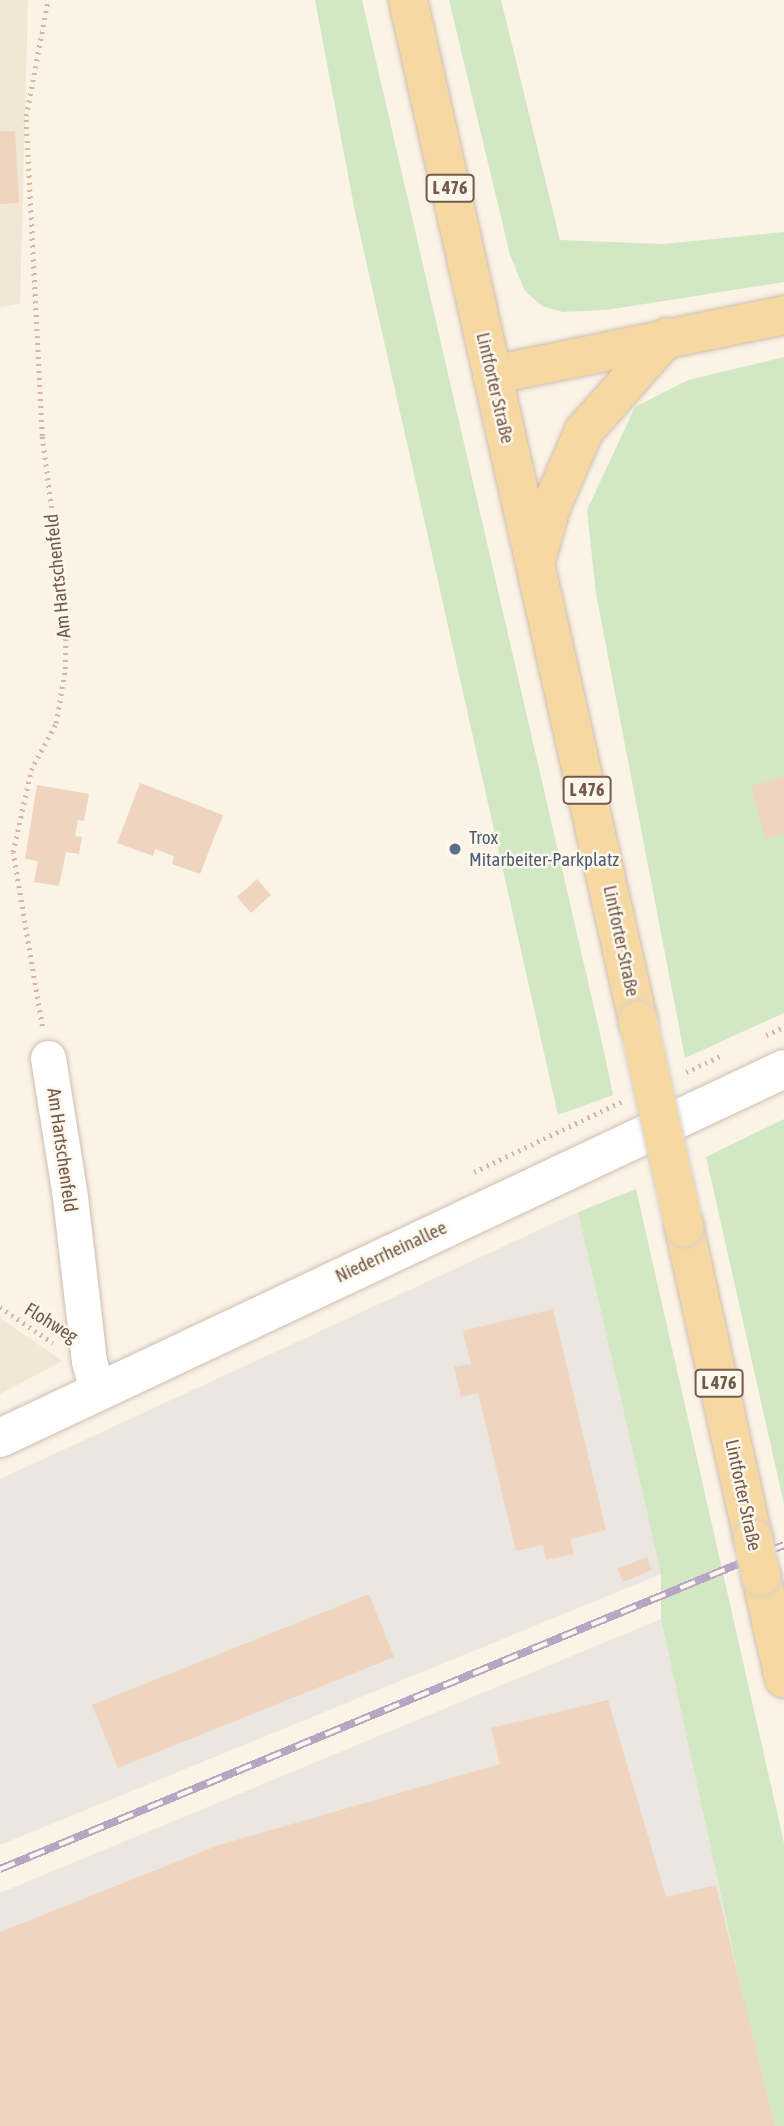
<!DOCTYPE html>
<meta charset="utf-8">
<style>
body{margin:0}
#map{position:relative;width:784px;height:2126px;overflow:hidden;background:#fbf3e6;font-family:"Asap Condensed",sans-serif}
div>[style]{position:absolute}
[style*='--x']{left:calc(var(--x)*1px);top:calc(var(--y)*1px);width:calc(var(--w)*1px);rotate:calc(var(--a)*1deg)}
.residential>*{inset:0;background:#f2e6d5}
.industrial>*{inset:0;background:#ebe6e0}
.green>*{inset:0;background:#d2e8c5}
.building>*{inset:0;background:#efd4bf}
.path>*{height:4.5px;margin-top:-2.25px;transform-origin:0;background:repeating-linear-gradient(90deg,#d4b7a2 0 2px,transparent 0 7px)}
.roads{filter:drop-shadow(0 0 2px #cebeb0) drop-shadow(0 0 2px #cebeb0)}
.minor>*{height:35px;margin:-17.5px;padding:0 17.5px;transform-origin:17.5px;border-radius:17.5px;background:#fff}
.secondary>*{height:38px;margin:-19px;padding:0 19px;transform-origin:19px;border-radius:19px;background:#fff}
.primary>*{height:38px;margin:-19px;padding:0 19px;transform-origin:19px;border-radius:19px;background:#f6d9a2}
.rail>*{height:8px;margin-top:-4px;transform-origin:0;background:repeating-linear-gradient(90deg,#fef7ec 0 16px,#b7a5c4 0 32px);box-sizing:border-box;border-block:2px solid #b7a5c4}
.bridges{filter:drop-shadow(0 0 2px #d8d1cd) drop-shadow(0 0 2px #d8d1cd)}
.primary-bridge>*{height:38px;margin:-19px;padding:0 19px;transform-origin:19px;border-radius:19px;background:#f6d9a2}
.dots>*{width:19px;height:19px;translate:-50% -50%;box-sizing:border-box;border:4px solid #fef7ec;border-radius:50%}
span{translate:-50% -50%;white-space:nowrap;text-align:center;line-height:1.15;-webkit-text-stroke:5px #fef7ec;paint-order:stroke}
.shield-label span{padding:2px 5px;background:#fef7ec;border:2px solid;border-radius:5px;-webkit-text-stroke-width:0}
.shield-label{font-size:18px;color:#735b4c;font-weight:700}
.street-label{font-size:19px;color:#735b4c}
.service-label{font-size:19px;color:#4e5e75}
.left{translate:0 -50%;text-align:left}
</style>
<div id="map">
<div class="residential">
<div style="clip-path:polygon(0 0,28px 0,20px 304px,0 307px)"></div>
<div style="clip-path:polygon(0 1318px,62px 1361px,0 1394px)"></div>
</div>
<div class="industrial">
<div style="clip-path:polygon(578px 1212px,661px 1574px,0 1845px,0 1479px)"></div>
<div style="clip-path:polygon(661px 1619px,771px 2126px,0 2126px,0 1893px)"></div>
</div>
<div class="green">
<div style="clip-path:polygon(315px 0,362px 0,601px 1038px,613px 1095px,558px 1115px,355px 212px)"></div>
<div style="clip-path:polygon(449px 0,501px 0,560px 240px,664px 244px,784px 232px,784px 282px,606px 310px,563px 312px,542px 306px,525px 291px,510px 255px)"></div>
<div style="clip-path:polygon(784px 357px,784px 1013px,685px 1058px,596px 594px,587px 510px,635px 407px,688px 380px)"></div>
<div style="clip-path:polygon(784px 1119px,784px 1504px,706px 1157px)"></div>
<div style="clip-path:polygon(636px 1189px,784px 1843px,784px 2126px,771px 2126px,661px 1619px,661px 1574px,578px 1212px)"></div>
</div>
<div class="building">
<div style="clip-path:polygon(0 131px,15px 131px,19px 203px,0 204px)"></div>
<div style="clip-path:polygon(784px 777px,784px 834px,765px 839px,751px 786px)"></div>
<div style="clip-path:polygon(140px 783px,223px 815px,200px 874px,172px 864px,174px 856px,155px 849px,153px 856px,117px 843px)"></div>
<div style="clip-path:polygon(37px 785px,89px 794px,84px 821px,78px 820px,75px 836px,82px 837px,79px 854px,66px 852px,59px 886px,34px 882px,38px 861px,25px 859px)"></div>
<div style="clip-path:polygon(257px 879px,271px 895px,251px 913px,237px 897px)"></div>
<div style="clip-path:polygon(553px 1309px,606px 1530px,570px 1539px,574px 1554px,546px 1560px,543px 1545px,516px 1551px,478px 1393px,461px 1397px,454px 1367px,471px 1364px,463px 1331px)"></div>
<div style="clip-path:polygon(647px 1557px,652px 1570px,623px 1582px,617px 1569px)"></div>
<div style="clip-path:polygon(369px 1594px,394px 1657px,118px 1768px,92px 1705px)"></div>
<div style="clip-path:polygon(608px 1700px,666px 1897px,716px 1885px,775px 2126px,0 2126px,0 1932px,219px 1845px,500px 1764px,491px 1728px)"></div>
</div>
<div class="path">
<div style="--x:42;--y:1026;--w:176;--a:-99.5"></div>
<div style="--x:13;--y:852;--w:84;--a:-77.6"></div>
<div style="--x:31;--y:770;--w:53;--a:-62"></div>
<div style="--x:56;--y:723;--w:55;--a:-80.5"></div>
<div style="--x:65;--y:669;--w:50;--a:-88.9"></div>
<div style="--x:66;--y:619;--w:185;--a:-97.5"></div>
<div style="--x:42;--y:436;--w:320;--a:-92.9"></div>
<div style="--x:26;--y:116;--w:118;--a:-79.3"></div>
<div style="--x:766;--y:1035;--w:20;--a:-24"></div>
<div style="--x:686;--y:1072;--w:38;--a:-25"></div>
<div style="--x:474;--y:1172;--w:163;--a:-25.5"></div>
<div style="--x:0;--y:1307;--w:64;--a:34.2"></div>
</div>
<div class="roads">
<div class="minor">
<div style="--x:48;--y:1058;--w:141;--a:81"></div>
<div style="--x:70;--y:1197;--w:165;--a:83.4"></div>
<div style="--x:89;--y:1361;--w:30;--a:75"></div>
</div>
<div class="secondary">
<div style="--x:0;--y:1438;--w:866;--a:-25.2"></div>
</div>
<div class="primary">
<div style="--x:408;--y:0;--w:1047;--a:77.3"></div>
<div style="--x:492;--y:375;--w:298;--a:-11.6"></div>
<div style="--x:537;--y:556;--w:51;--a:-74.1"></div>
<div style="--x:551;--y:507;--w:83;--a:-66.5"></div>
<div style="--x:584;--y:431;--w:125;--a:-48.6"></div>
<div style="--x:684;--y:1227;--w:320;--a:77.5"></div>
<div style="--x:761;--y:1576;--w:105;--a:77.3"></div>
</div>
</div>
<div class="rail">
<div style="--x:0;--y:1869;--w:848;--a:-22.45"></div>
</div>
<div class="bridges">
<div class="primary-bridge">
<div style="--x:638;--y:1021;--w:211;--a:77.4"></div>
<div style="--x:753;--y:1539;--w:38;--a:78"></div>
</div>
</div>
<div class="dots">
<div style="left:455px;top:849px;background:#5c6f8a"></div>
</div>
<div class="shield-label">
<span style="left:450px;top:188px">L 476</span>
<span style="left:587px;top:790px">L 476</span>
<span style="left:719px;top:1383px">L 476</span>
</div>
<div class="street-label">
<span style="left:495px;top:388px;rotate:77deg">Lintforter Straße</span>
<span style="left:58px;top:576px;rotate:-96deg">Am Hartschenfeld</span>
<span style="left:621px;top:941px;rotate:78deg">Lintforter Straße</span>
<span style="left:62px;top:1150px;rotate:82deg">Am Hartschenfeld</span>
<span style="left:391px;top:1252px;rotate:-25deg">Niederrheinallee</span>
<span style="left:51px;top:1323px;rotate:32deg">Flohweg</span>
<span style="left:743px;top:1495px;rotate:78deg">Lintforter Straße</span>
</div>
<div class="service-label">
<span class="left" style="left:469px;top:849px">Trox<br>Mitarbeiter-Parkplatz</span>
</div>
</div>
